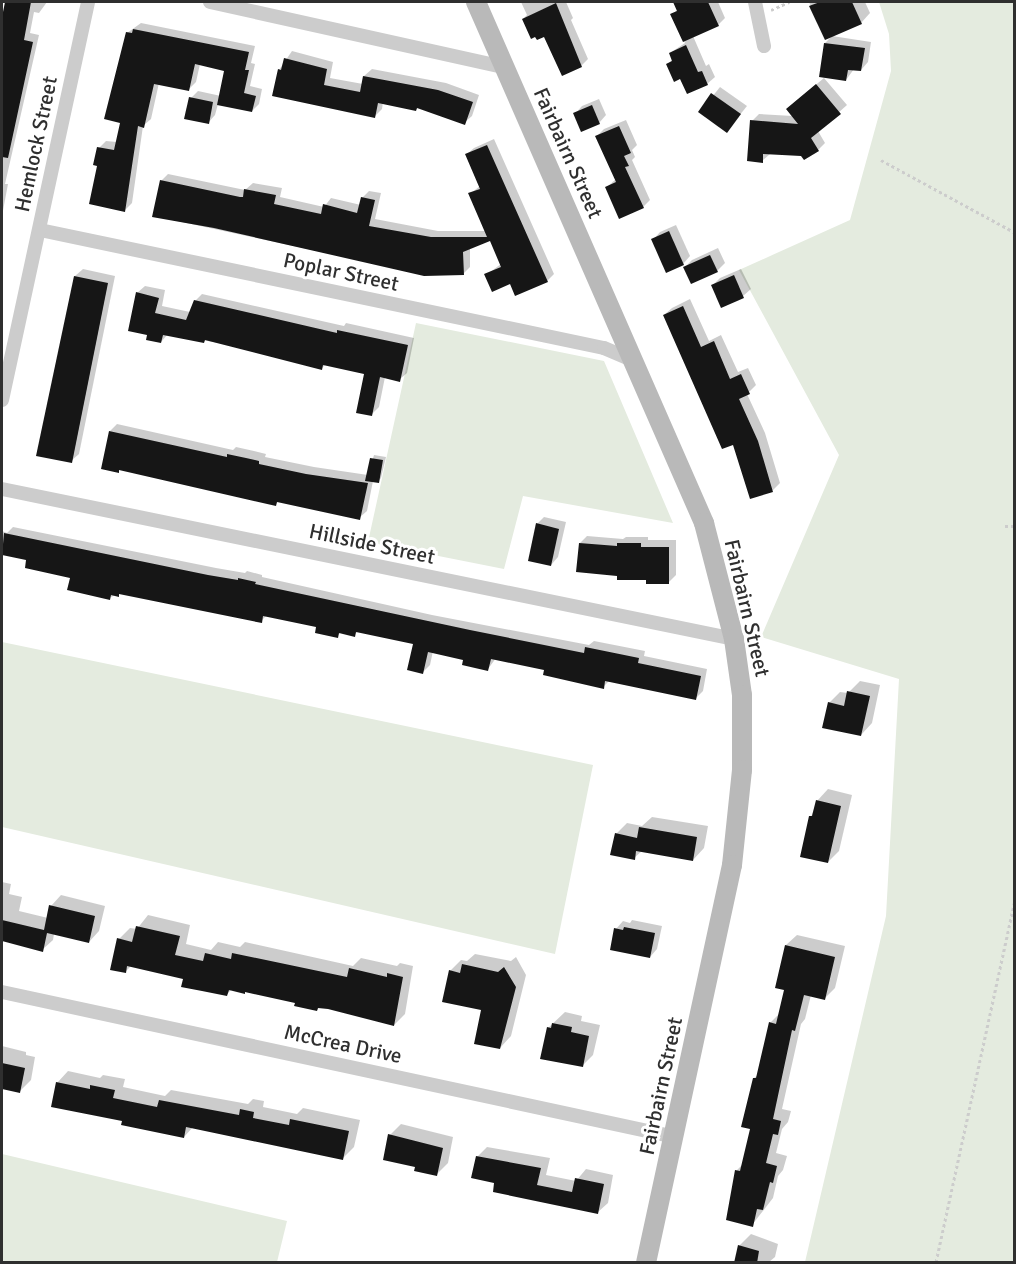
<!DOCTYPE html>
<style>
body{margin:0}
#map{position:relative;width:1016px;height:1264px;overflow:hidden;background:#fff;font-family:Signika,sans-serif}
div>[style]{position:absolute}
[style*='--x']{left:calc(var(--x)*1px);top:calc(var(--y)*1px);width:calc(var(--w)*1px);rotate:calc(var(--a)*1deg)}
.green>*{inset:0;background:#e4ebdf}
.shadow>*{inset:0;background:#0003}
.building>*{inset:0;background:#161616}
.path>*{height:3px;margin-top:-1.5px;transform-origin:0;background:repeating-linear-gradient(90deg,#ccc 0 3px,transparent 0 6px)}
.minor>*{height:14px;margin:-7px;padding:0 7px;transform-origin:7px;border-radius:7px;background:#ccc}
.secondary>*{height:20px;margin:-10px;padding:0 10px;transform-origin:10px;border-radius:10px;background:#b9b9b9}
span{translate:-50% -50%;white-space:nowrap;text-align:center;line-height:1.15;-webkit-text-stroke:6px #fff;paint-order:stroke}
.street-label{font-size:21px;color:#2f2f2f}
.frame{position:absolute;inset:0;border:3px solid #2f2f2f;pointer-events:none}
</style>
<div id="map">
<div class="green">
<div style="clip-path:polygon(879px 2px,1014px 2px,1014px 1262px,805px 1262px,886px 916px,899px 679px,761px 637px,839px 455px,739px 270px,850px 220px,891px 71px,889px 34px)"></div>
<div style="clip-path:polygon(416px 323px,604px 361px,673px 523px,523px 496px,504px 569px,368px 542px)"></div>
<div style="clip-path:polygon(2px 642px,593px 765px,555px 954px,2px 827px)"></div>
<div style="clip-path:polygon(2px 1154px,287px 1221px,277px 1262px,2px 1262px)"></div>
</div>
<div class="shadow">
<div style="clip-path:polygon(6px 2px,47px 2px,39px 13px,34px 12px,30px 33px,39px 35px,5px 184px,8px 184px,2px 216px,2px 19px)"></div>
<div style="clip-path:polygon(521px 2px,566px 2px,573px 18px,571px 20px,588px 59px,581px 66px,523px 19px,527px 15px)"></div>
<div style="clip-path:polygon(675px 2px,718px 2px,725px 18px,718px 25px,693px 36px,706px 66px,709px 64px,715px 77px,707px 84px,681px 77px,668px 64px,673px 59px,670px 53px,685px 43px,672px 15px,678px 9px)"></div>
<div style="clip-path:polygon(809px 2px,865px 2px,870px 13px,861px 23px,825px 38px)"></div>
<div style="clip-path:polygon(141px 23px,255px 46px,251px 63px,255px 64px,250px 86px,262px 89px,259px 104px,252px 111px,218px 104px,215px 115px,208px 123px,191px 98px,198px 91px,221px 96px,226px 70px,200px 64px,196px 82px,189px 89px,159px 83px,151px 119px,143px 126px,132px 203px,125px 210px,99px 165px,99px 148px,106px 141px,117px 142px,121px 121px,127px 33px)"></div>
<div style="clip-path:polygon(832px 36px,871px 42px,868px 62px,861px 70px,854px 69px,846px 80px,825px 43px)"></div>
<div style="clip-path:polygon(292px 51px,333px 62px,330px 78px,363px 84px,364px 76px,372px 69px,446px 83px,479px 95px,472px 116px,464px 123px,419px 107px,416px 109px,383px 102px,382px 109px,375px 116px,279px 70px)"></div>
<div style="clip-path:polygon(824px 78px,847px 105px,818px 131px,825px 143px,818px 150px,802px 154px,770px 154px,762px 161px,752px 121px,759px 114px,793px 116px,795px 102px)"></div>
<div style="clip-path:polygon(720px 87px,747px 106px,727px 131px,700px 112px)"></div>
<div style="clip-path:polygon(599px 99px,606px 115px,599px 123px,575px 114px,582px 106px)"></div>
<div style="clip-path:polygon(626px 120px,637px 145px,632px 150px,635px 157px,632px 160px,650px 200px,643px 207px,607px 187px,616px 179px,597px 136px,604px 129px)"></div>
<div style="clip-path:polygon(494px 139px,554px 274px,547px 281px,511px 282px,486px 275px,501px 264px,490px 239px,470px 248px,470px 267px,463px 274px,424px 274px,154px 216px,161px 181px,168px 174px,245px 190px,253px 183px,282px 188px,280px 197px,324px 207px,331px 198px,361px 205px,362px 198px,369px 191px,381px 193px,375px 219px,438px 231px,486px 231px,470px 194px,480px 186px,467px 154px,474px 148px)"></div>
<div style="clip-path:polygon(676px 225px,690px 256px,683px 264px,653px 240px,660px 232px)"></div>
<div style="clip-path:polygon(718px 248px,725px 263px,717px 271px,685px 267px,692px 260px)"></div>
<div style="clip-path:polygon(83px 269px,115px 276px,79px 454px,71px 461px,75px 276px)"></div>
<div style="clip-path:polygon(741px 269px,751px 289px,743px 296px,722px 306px,713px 285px,720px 278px)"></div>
<div style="clip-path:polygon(145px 286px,165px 290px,162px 306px,190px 312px,195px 301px,202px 294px,344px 326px,346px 323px,414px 338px,407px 373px,399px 380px,385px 377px,379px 407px,371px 415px,366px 372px,326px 364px,322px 368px,236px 346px,168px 334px,161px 342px,137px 293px)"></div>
<div style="clip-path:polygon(690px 299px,709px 341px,721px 335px,738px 372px,748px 368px,756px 385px,747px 394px,765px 433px,780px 483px,773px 490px,751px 497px,734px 442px,664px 315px,672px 308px)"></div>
<div style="clip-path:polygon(117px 424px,233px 450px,236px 447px,254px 451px,266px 454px,265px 457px,314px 467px,368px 475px,374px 455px,386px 457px,381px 478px,378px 482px,373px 481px,367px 511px,359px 518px,279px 501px,275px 504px,121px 469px,118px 471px,110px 431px)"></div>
<div style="clip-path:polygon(544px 517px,566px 522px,558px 557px,551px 565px,537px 524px)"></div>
<div style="clip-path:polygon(13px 527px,216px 568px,245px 573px,247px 571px,262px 575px,262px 577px,432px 615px,589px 645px,594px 641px,645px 651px,644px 656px,707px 669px,703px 691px,696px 698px,610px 680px,603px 687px,546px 669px,496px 658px,488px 669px,465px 659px,433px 651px,430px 665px,423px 672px,414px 643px,358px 631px,354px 635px,341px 632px,337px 636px,318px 626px,267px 615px,261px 621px,120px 593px,109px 598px,72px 577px,28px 559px,2px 553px,2px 531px,7px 533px)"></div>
<div style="clip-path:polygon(587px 536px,623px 539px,626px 537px,648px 537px,648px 540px,676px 540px,676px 575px,668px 583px,618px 574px,580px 543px)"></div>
<div style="clip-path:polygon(860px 681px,880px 685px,872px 723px,861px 735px,829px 703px,840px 692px,848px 693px)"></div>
<div style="clip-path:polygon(828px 789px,852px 795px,839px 851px,828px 862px,811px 817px,817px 801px)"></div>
<div style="clip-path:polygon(652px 817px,708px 826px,704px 848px,693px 860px,642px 851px,634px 858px,616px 834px,627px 823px,642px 826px)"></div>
<div style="clip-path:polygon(2px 882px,11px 884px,9px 894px,22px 897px,19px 911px,48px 918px,51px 906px,61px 895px,105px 906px,99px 931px,89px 942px,54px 934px,53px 940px,42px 950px,2px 940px)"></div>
<div style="clip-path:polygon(148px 915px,190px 925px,186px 944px,211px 950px,218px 942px,240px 947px,245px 942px,353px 966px,361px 958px,397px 966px,400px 963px,413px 966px,405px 1014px,394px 1025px,320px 1006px,317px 1010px,296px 1002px,232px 989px,227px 994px,184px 978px,131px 966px,125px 972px,119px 939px,130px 928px,137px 929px)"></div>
<div style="clip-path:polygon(632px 920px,662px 926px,657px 949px,650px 957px,616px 929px,623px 921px,630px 923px)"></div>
<div style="clip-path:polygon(797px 935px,845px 946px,835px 988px,825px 998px,811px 995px,805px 1019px,801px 1024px,782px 1109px,791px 1111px,788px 1122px,782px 1129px,776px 1153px,787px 1156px,783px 1170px,778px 1176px,773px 1198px,752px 1225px,728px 1219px,737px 1170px,744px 1163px,752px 1128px,754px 1078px,758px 1075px,770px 1023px,780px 1013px,786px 989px,786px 945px)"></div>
<div style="clip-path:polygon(475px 954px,511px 961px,516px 957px,526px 975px,511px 1036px,500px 1048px,483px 1009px,450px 971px,461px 960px,467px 961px)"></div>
<div style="clip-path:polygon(565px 1012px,582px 1016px,581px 1021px,600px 1025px,593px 1055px,582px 1066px,548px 1028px)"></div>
<div style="clip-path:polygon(2px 1046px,26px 1052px,26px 1055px,35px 1057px,31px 1080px,19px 1092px,2px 1088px)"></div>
<div style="clip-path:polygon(68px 1071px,100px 1078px,103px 1075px,125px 1079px,123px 1087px,165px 1096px,171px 1090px,248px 1104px,253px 1099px,264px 1101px,263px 1107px,297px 1114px,303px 1108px,360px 1120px,354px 1147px,343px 1158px,193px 1127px,184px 1137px,123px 1120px,57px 1083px)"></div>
<div style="clip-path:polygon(401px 1124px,453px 1137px,448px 1163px,437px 1174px,417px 1166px,390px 1135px)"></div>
<div style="clip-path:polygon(487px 1147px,550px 1158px,546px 1175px,576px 1181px,586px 1169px,613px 1175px,608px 1203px,598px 1212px,496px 1182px,477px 1157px)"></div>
<div style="clip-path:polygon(751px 1234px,778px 1244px,775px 1257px,769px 1262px,736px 1262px,740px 1245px)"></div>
</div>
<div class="building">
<div style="clip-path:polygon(5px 2px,31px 2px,24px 40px,33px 42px,8px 158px,2px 157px,2px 17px)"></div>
<div style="clip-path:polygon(673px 2px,708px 2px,719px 26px,683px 42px,670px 14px,677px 11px)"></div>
<div style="clip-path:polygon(820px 2px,852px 2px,862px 24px,825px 40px,809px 6px)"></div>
<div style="clip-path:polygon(556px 3px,582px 67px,562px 76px,544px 37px,537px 40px,535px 37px,531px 39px,522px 19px)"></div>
<div style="clip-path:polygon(133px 29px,249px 52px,245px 70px,249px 70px,244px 93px,256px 96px,252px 112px,217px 105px,224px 71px,195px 64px,189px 91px,154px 84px,144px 128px,138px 126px,125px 212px,89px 204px,97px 166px,93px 165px,97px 147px,114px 150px,120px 123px,104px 119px,126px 32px,132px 33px)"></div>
<div style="clip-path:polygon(824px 43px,865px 48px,861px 71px,848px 70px,846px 81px,819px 77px)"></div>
<div style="clip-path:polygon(686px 45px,698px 72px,702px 71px,708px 85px,687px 94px,680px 79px,674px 82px,666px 64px,672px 61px,669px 53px)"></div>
<div style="clip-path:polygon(284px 58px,327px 69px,324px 85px,360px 92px,363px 76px,438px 90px,473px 102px,465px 125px,417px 108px,416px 111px,378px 103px,375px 118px,272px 96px,278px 69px,281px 70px)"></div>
<div style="clip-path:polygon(816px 84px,841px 114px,811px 138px,819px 151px,804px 160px,801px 156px,763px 154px,763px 163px,747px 161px,750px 120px,798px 124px,786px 109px)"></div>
<div style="clip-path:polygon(711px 93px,741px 114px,727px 133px,698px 112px)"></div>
<div style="clip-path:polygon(189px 97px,213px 102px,209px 124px,184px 119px)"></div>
<div style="clip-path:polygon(592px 105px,600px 124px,581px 132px,573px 113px)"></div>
<div style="clip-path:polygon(619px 126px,631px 153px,624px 156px,629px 166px,625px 167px,644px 208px,619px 219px,605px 187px,616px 182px,595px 136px)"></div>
<div style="clip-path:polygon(487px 145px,548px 282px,515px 296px,510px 284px,492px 292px,484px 274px,501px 267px,490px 241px,463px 252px,464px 275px,424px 276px,214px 228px,152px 217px,160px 180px,240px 197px,243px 197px,244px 189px,276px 195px,274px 204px,321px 214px,323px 204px,357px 213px,361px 197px,375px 200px,369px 226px,431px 237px,487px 237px,468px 193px,480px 189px,465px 154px)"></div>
<div style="clip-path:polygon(669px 231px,684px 265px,666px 273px,651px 239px)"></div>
<div style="clip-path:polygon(710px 255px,718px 272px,691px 284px,683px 267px)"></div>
<div style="clip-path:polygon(734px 275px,744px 298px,721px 308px,711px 285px)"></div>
<div style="clip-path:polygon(74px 276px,108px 283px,72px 463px,36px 456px)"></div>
<div style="clip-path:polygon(136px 292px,159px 298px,155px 313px,186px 320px,194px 300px,337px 333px,337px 330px,408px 345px,400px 382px,380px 377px,372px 416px,356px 413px,364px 374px,323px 365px,322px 370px,205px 340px,204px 343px,163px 335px,161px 343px,146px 340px,147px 335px,128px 331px)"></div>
<div style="clip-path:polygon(683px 306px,701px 347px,714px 341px,730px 379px,741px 374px,750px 394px,739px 399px,758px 441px,773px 492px,750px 499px,733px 445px,722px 449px,663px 315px)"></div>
<div style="clip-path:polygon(109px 431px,227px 457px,227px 454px,246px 458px,259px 461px,259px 464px,306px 474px,368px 483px,360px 520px,277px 502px,276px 506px,119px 470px,119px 473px,101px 469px)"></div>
<div style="clip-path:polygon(370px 458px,383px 460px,379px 483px,365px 481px)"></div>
<div style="clip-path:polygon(536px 523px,559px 529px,551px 566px,528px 561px)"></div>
<div style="clip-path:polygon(4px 533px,208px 575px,238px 580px,238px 578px,256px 582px,255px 584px,470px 630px,584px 653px,585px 647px,639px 658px,638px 663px,701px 676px,696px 700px,605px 681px,604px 689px,543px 675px,544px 670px,491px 659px,488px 671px,462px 665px,463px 660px,428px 652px,423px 674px,407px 670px,413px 644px,356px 632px,355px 637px,339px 633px,338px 638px,315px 633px,316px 627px,263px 616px,262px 623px,119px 594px,119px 597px,111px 595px,110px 600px,67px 590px,70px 578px,25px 568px,26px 560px,2px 555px)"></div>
<div style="clip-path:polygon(579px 543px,617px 546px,617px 543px,641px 543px,641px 547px,669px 547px,669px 584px,646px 584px,646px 580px,617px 580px,617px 576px,576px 572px)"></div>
<div style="clip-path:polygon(847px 691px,870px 696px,861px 736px,822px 728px,828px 702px,844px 706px)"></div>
<div style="clip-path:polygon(816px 800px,841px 806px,828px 863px,800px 857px,809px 816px,812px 816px)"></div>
<div style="clip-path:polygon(639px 827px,697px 837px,693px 861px,636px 851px,635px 860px,610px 855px,615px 833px,637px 838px)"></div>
<div style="clip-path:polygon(49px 905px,95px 916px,89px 943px,47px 933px,43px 952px,2px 941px,2px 920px,44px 930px)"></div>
<div style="clip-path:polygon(136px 926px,180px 936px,175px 955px,203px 961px,205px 953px,231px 959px,232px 953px,347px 977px,349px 968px,387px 977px,387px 973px,403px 977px,394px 1026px,328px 1009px,318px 1008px,317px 1011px,294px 1006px,295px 1003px,245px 992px,245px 994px,229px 990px,227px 996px,202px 991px,181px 987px,183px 979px,127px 966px,126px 973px,110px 970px,117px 938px,132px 942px)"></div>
<div style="clip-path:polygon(624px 927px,655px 933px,650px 958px,610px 950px,614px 928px,623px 930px)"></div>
<div style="clip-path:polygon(785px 945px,835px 957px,825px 1000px,804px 995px,795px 1031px,792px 1030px,773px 1119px,781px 1121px,778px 1135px,773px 1134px,766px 1163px,777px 1166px,773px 1183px,770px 1182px,763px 1210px,757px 1209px,753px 1227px,726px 1220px,735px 1170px,740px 1171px,750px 1129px,741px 1127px,753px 1078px,756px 1078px,769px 1022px,776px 1024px,784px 990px,775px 988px)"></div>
<div style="clip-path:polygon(462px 964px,498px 972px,504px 967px,516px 987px,500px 1049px,474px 1044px,481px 1010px,442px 1002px,449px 970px,460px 973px)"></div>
<div style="clip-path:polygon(552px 1023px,572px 1027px,571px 1032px,589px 1036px,583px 1067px,540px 1059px,547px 1027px,551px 1028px)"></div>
<div style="clip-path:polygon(2px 1063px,25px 1068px,20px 1093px,2px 1089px)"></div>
<div style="clip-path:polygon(56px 1082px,90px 1089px,90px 1085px,115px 1090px,113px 1098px,157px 1107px,159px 1100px,239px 1115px,240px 1109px,254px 1112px,253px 1118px,289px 1125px,290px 1119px,349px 1131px,343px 1160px,186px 1127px,184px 1138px,121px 1125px,122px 1121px,51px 1107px)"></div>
<div style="clip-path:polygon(388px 1134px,443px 1148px,437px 1176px,414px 1171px,415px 1167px,383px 1160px)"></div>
<div style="clip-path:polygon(476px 1156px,541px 1168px,537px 1185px,572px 1192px,575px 1178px,604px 1184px,598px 1214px,493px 1192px,494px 1183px,471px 1178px)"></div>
<div style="clip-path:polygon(738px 1245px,759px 1251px,757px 1263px,734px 1263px)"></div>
</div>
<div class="path">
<div style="--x:771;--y:10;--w:20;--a:-24"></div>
<div style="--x:881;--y:160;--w:151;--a:28.4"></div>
<div style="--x:1005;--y:526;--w:9;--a:0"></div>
<div style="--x:936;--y:1262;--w:367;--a:-77.7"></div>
</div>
<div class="minor">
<div style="--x:210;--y:2;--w:301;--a:12.5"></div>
<div style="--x:755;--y:2;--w:45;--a:78.4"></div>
<div style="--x:40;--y:230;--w:576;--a:11.82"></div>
<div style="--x:604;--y:348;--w:30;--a:23"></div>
<div style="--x:2;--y:400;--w:407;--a:-77.8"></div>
<div style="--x:2;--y:489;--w:747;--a:11.58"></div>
<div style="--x:2;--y:992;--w:688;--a:12.16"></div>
</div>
<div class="secondary">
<div style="--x:476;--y:2;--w:569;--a:66.36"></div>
<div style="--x:704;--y:523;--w:120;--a:75.5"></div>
<div style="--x:734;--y:639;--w:57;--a:81.9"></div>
<div style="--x:742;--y:695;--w:75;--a:90"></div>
<div style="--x:742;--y:770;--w:96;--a:96"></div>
<div style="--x:732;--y:865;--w:406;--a:102.2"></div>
</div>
<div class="street-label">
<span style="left:36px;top:144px;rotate:-78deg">Hemlock Street</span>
<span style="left:568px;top:153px;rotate:66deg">Fairbairn Street</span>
<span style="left:341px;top:272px;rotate:12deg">Poplar Street</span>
<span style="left:372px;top:544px;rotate:12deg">Hillside Street</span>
<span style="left:747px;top:608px;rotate:77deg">Fairbairn Street</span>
<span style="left:343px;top:1044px;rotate:12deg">McCrea Drive</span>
<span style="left:661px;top:1086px;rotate:-78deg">Fairbairn Street</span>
</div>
<div class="frame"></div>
</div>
